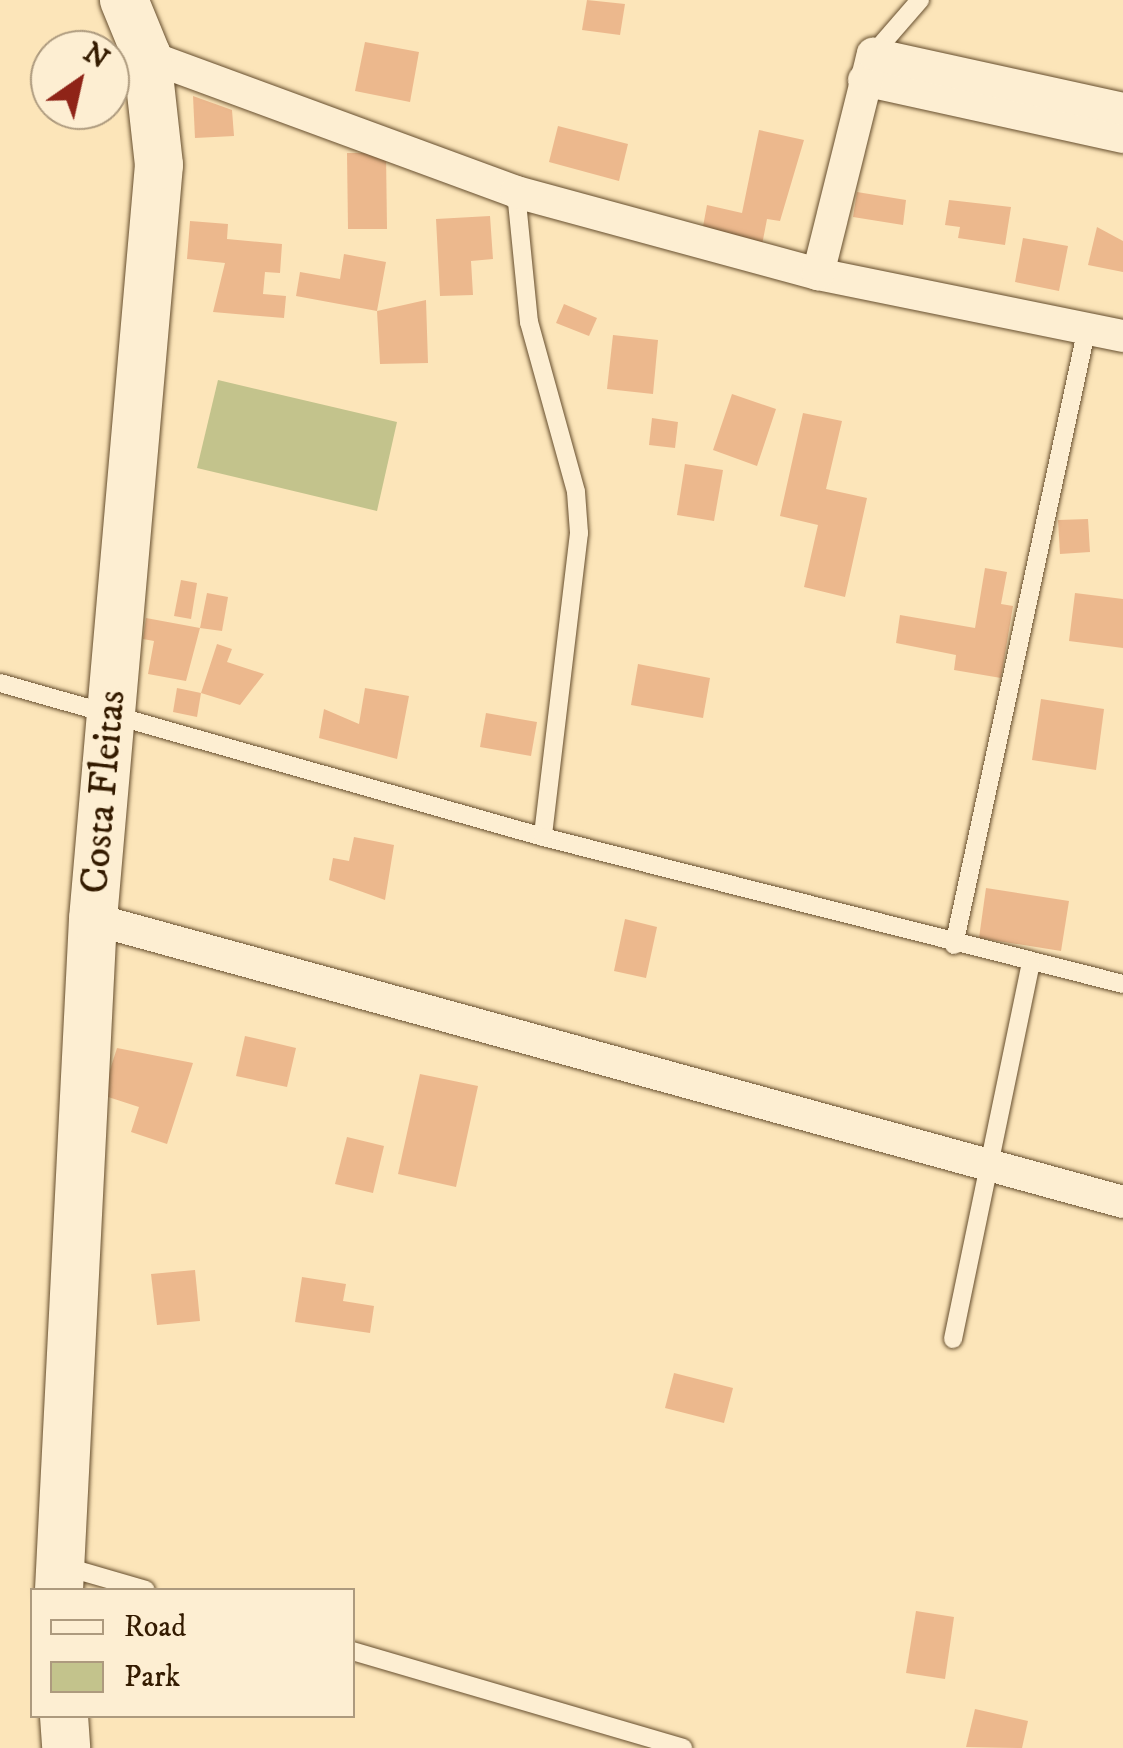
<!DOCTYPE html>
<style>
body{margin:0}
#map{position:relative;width:1123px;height:1748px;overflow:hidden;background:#fce5b9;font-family:"IM FELL DW Pica",serif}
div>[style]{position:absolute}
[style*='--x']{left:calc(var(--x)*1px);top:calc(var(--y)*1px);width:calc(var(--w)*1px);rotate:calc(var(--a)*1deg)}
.green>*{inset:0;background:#c3c38c}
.building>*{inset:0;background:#ecb88d}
.roads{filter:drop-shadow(0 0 2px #664e2e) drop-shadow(0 0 2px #664e2e)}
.service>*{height:18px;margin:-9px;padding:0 9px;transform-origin:9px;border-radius:9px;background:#fdeed2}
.minor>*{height:32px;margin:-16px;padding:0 16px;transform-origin:16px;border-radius:16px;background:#fdeed2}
.secondary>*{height:48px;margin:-24px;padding:0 24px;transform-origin:24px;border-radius:24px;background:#fdeed2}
span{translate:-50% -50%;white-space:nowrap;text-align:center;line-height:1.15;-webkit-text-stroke:8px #fdeed2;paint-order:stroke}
.street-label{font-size:40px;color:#341b00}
.legend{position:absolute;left:30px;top:1588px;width:325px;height:130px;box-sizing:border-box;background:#fdeed2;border:2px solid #ad9a7e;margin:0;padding:12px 18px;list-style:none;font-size:30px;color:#341b00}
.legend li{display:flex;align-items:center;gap:20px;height:50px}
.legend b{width:50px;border:2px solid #ad9a7e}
.north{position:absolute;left:30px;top:30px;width:100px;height:100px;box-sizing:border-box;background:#fdeed2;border:2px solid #ad9a7e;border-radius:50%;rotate:34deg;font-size:28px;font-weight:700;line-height:40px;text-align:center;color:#341b00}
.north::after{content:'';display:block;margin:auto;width:35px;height:45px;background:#8f2418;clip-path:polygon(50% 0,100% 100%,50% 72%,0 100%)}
</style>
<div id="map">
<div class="green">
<div style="clip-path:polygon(218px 380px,397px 422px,377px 511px,197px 468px)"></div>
</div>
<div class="building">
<div style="clip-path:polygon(587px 0,625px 4px,620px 35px,582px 30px)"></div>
<div style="clip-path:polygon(365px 42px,419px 52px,410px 102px,355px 91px)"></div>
<div style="clip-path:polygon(193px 96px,232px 110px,234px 136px,195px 138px)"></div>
<div style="clip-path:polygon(558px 126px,628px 144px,619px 181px,549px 162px)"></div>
<div style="clip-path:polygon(759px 130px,804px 140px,780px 221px,767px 219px,762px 245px,702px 232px,707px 205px,742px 213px)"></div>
<div style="clip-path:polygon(347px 153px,386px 153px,387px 229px,348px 229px)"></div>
<div style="clip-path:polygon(857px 192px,906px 200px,903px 225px,853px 217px)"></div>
<div style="clip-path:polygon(949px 200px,1011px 207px,1005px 245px,958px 238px,960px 227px,945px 225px)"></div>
<div style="clip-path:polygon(490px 216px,493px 259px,471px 261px,473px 295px,440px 296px,436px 219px)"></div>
<div style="clip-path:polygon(190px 221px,228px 224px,227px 239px,282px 244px,280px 273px,265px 272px,263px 294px,286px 296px,284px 318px,213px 312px,225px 263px,187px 259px)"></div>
<div style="clip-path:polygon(1097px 227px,1123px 241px,1123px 272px,1088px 265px)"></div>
<div style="clip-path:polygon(1023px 238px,1068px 246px,1059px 291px,1015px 282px)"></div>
<div style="clip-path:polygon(344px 254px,386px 262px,377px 311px,426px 300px,428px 363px,380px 364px,377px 311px,296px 296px,300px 272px,340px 279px)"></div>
<div style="clip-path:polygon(564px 304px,597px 318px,589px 336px,556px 323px)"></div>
<div style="clip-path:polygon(613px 335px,658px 340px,653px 394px,607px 389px)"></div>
<div style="clip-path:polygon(732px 394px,776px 409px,757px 466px,713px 450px)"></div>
<div style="clip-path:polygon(803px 413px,842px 421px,826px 489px,867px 498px,845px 597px,804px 587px,818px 525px,780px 516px)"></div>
<div style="clip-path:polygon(652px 418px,678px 422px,675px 448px,649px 445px)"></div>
<div style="clip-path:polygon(685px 464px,723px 470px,714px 521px,677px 515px)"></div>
<div style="clip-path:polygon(1088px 519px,1090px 552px,1060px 554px,1058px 520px)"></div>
<div style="clip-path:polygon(985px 568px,1007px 572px,1001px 604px,1013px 606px,1001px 678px,954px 670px,956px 655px,896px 643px,900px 615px,975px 628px)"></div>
<div style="clip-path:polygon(181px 580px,197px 583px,191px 619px,174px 616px)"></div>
<div style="clip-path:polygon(207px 593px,228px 597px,222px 631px,200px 628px)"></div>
<div style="clip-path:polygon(1075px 593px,1123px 599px,1123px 648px,1069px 641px)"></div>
<div style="clip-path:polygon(146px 618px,200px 628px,186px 681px,148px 674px,154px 641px,143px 639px)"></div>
<div style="clip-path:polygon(217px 644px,232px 649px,227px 662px,264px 674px,240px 705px,201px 693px)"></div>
<div style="clip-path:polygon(638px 664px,710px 678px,703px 718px,631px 705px)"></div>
<div style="clip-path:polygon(177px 688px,201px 693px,197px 717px,173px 712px)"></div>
<div style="clip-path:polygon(365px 688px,409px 696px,397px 759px,319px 738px,324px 709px,359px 724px)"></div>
<div style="clip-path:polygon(1041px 699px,1104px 709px,1096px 770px,1032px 760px)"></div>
<div style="clip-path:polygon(486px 713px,537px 722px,531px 756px,480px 747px)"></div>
<div style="clip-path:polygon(354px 837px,394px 845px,385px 900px,329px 880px,333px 858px,349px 861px)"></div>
<div style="clip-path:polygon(986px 888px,1069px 901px,1061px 951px,979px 938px)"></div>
<div style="clip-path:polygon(625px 919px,657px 927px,646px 978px,614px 971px)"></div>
<div style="clip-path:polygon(245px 1036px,296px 1048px,287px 1087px,236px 1076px)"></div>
<div style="clip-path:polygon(117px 1048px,193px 1063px,167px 1144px,131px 1132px,139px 1107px,102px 1095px)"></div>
<div style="clip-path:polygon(420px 1074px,478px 1086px,456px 1187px,398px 1174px)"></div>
<div style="clip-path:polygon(347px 1137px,384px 1146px,373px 1193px,335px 1184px)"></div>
<div style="clip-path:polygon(195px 1270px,200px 1321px,157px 1325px,151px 1274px)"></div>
<div style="clip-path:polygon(302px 1277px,346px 1284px,343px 1301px,374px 1306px,370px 1333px,295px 1322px)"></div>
<div style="clip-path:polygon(674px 1373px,733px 1388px,724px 1423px,665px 1408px)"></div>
<div style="clip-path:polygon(916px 1611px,954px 1617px,945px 1679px,906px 1673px)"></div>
<div style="clip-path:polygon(975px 1709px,1028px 1721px,1022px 1748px,966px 1747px)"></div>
</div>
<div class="roads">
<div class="service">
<div style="--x:873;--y:54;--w:72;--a:-49"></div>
<div style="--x:516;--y:192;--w:131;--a:84.3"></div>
<div style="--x:529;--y:322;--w:176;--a:74.5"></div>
<div style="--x:576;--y:492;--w:41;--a:85.8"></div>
<div style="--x:579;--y:533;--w:306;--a:96.8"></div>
<div style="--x:0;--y:683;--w:564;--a:15.83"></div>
<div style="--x:543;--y:837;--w:598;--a:14.22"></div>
<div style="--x:954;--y:945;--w:631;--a:-77.84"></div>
<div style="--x:953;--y:1339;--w:383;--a:-78.3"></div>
<div style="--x:63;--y:1566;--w:86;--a:16.1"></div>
<div style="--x:352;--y:1651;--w:345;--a:16.3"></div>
</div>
<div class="minor">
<div style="--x:147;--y:56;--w:393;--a:20.2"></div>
<div style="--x:516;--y:192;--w:313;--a:15.2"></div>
<div style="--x:818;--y:274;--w:311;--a:11.5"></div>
<div style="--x:864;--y:80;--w:265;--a:12.4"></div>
<div style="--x:818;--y:274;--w:227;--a:-76"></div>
<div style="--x:873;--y:54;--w:256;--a:12.4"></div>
<div style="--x:93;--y:919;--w:1068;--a:15.36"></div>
</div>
<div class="secondary">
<div style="--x:59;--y:1590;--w:672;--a:-87.1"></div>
<div style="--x:93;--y:919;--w:757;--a:-85"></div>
<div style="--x:159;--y:165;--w:110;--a:-96.3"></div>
<div style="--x:147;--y:56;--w:61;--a:-112.3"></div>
<div style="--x:64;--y:1716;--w:32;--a:86"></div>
</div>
</div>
<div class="street-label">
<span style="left:104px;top:792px;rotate:-85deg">Costa Fleitas</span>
</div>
<ul class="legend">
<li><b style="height:12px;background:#fdeed2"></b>Road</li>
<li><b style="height:28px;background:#c3c38c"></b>Park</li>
</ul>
<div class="north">N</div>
</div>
